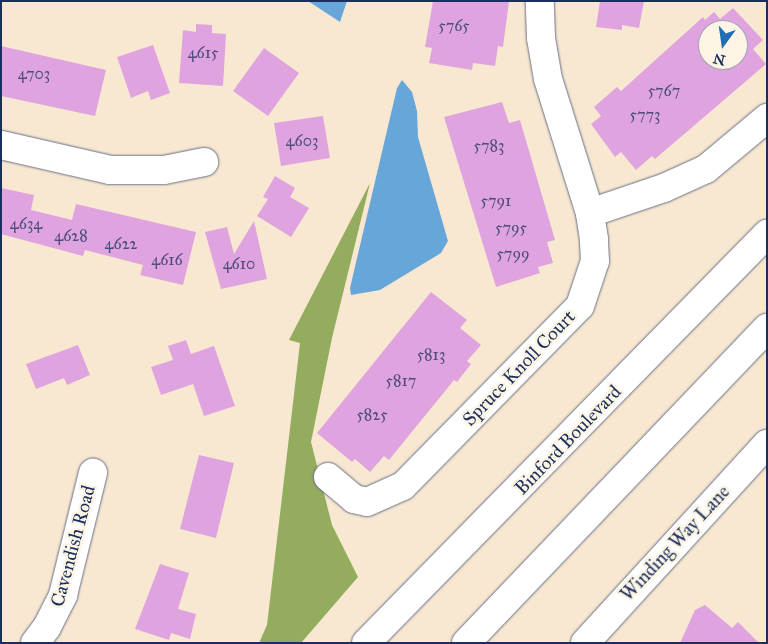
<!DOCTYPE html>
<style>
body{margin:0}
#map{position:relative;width:768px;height:644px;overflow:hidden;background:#f8e8d1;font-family:"IM FELL Great Primer",serif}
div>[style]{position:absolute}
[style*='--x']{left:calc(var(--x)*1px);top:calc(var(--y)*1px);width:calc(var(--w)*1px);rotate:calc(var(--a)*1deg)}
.forest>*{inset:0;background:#94ac5d}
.water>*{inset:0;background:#67a6d9}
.building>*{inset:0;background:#dfa4df}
.roads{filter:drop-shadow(0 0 1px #687086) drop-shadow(0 0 1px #687086)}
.minor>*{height:28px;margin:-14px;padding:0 14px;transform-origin:14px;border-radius:14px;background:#fff}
.major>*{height:28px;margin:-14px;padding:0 14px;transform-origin:14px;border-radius:14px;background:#fff}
span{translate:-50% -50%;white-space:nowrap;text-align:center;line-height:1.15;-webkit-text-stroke:5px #fcf5e5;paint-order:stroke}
.number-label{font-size:16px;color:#4c4c7e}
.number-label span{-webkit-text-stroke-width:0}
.street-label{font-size:19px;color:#1b2f5e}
.frame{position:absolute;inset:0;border:2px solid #1b2f5e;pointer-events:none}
.north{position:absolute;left:698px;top:20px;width:50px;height:50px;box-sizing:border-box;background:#fcf5e5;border:1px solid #a2a6af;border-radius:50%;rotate:194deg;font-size:14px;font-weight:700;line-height:20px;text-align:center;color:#1b2f5e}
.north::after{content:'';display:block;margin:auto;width:18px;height:22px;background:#1f6fb2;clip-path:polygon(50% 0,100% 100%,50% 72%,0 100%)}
</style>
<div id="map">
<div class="forest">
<div style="clip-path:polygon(370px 183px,332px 338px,311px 442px,332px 525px,358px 577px,301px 643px,259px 643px,267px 625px,300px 343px,289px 340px)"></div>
</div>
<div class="water">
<div style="clip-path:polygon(308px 1px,347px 1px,340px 22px)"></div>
<div style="clip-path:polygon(402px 80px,412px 92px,417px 111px,418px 137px,448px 241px,441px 253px,380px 290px,351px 295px,350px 288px,397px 88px)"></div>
</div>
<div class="building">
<div style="clip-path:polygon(433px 1px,509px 1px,503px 47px,498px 46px,495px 66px,473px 63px,472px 70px,429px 63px,432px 48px,425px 47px)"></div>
<div style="clip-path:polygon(600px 1px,644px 1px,639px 28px,622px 25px,622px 30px,596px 27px)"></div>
<div style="clip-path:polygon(evenodd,733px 8px,763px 40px,753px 49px,766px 64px,655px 159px,652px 156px,636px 170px,621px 152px,615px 157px,591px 124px,601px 116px,594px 107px,617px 87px,621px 91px,703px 17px,705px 20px,714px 12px,720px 19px,733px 8px,708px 30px,738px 30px,738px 60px,708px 60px,708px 30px)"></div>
<div style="clip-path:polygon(196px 24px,212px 25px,212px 33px,226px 34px,223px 86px,179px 83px,183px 30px,196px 32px)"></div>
<div style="clip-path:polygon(153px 45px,170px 93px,151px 100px,148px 91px,131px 98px,117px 57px)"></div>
<div style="clip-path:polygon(1px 46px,106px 70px,95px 116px,1px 96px)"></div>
<div style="clip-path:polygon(264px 48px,299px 73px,268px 116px,233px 91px)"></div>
<div style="clip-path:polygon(502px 102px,509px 123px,520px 120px,555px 240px,547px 242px,553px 263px,538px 267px,540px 273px,496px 287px,444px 117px)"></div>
<div style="clip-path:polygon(323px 116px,330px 158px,281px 166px,274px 123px)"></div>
<div style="clip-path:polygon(275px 176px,295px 188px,290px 197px,309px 208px,291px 237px,257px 216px,268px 199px,263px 197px)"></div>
<div style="clip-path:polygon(1px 188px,34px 195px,31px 210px,72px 220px,76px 204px,196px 232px,183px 285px,140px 275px,143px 265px,85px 250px,83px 256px,1px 234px)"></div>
<div style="clip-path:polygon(254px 221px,267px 279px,221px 289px,205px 232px,227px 227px,234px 254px)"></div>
<div style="clip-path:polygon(431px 292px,467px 320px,460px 328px,481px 345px,467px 361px,471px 364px,457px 382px,454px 380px,389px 460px,384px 456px,370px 472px,355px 459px,352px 462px,317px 433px)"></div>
<div style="clip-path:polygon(186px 340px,191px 354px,214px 346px,235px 406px,204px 416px,193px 384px,161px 395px,151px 367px,173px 360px,168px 346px)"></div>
<div style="clip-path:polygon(78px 345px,90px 375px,67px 385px,64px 378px,36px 389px,26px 364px)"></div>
<div style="clip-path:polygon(199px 455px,234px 463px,216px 538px,180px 529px)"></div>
<div style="clip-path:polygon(160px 564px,189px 573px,178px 609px,196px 614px,190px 639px,171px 633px,169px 640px,135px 629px)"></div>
<div style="clip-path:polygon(705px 605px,732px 628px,738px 622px,759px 643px,680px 643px,695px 610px)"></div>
</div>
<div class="roads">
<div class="minor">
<div style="--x:1;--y:145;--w:112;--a:12.9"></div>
<div style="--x:110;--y:170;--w:54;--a:0"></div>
<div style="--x:164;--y:170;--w:41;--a:-11.3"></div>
<div style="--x:590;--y:213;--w:78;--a:-18.7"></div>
<div style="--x:664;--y:188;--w:46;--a:-24.3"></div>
<div style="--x:706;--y:169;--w:80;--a:-39.9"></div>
<div style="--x:328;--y:477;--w:34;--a:40"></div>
<div style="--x:354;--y:499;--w:13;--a:13"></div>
<div style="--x:367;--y:502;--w:39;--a:-24"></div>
<div style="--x:403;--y:486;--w:252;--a:-45.5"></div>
<div style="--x:580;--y:306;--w:47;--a:-71.6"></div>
<div style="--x:595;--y:261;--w:22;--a:-93"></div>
<div style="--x:594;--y:239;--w:26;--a:-99"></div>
<div style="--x:590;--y:213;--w:140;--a:-107.4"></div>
<div style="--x:548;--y:79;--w:42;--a:-99.7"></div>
<div style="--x:541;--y:38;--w:37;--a:-92"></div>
<div style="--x:35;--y:643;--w:20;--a:-53"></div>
<div style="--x:47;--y:627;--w:36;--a:-63"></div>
<div style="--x:63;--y:595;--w:126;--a:-76.2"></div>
<div style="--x:585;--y:643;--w:270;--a:-47.6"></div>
</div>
<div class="major">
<div style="--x:366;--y:643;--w:573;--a:-45.57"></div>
<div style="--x:466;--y:643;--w:436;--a:-46.3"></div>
</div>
</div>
<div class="number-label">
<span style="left:454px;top:26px">5765</span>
<span style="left:203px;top:53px">4615</span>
<span style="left:34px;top:74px">4703</span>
<span style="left:664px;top:91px">5767</span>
<span style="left:645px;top:115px">5773</span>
<span style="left:302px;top:141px">4603</span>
<span style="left:489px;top:146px">5783</span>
<span style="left:496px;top:201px">5791</span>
<span style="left:26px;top:224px">4634</span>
<span style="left:511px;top:228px">5795</span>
<span style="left:71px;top:236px">4628</span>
<span style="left:121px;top:244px">4622</span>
<span style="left:513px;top:254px">5799</span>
<span style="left:167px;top:260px">4616</span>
<span style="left:239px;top:264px">4610</span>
<span style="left:431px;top:355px">5813</span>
<span style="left:401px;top:381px">5817</span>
<span style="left:372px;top:415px">5825</span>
</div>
<div class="street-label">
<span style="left:519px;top:368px;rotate:-46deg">Spruce Knoll Court</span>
<span style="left:568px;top:440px;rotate:-46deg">Binford Boulevard</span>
<span style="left:675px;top:543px;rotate:-47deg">Winding Way Lane</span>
<span style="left:73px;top:546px;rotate:-75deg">Cavendish Road</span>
</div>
<div class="frame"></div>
<div class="north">N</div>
</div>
